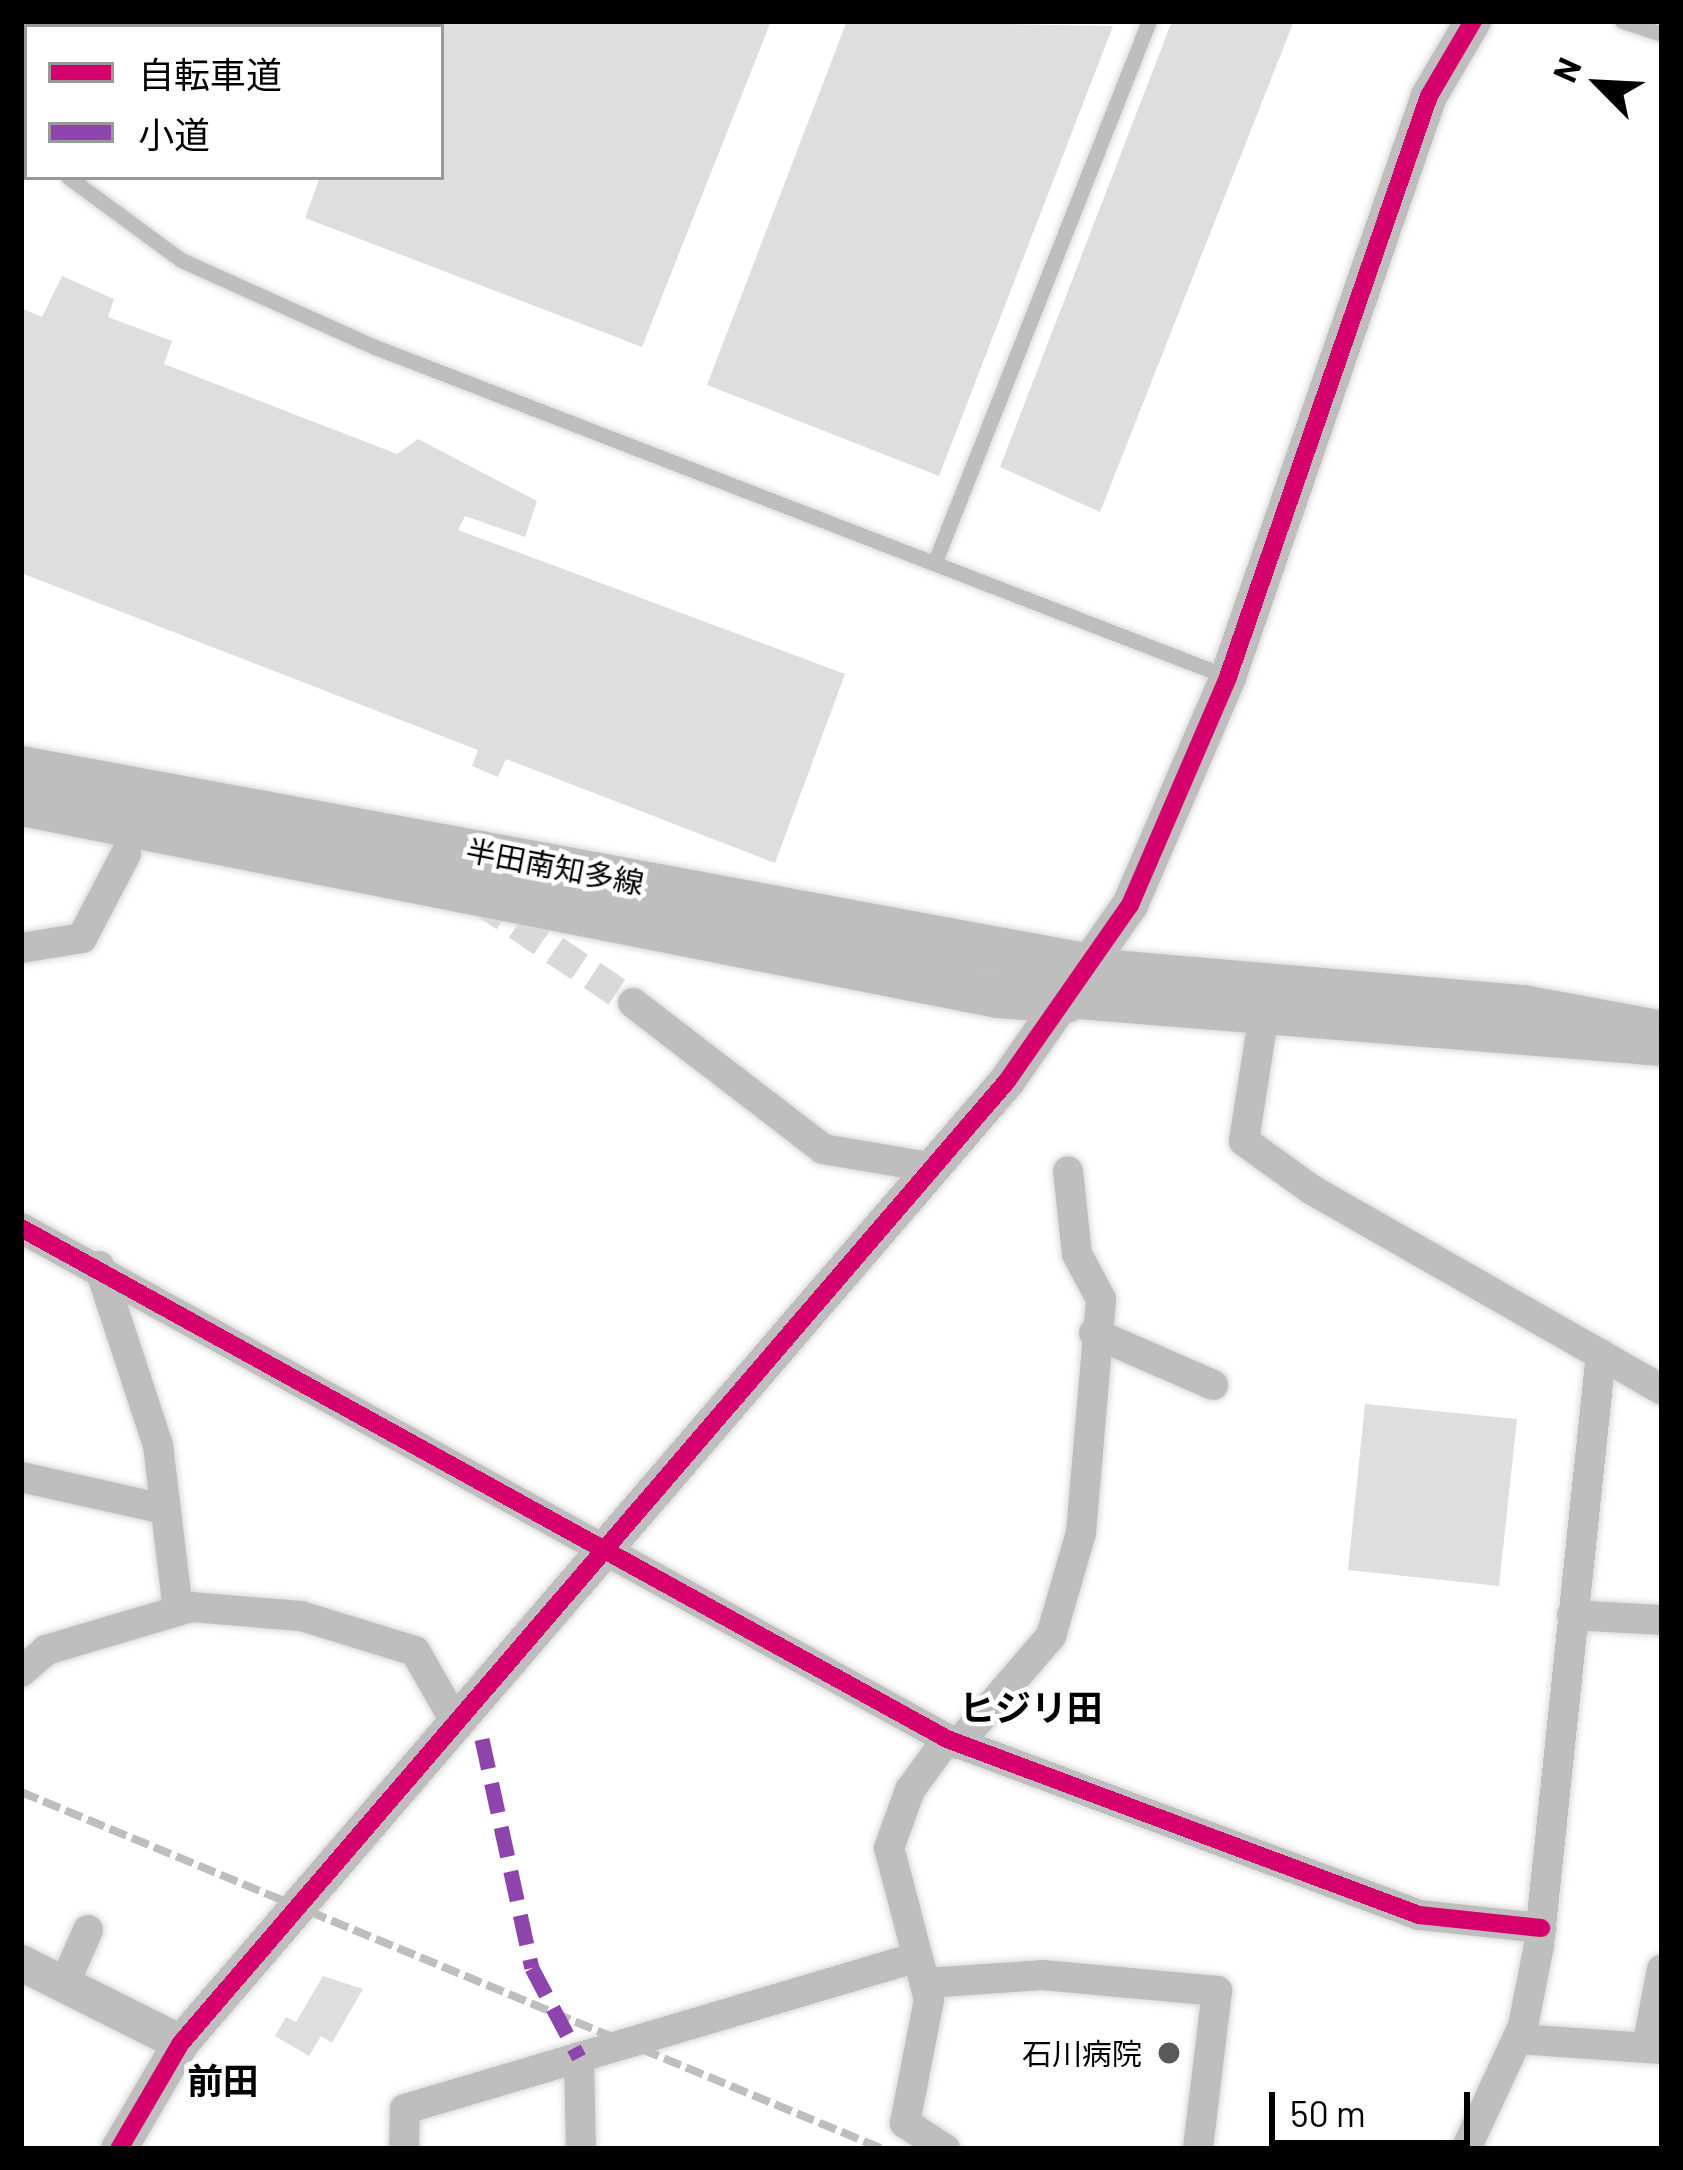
<!DOCTYPE html>
<meta charset="utf-8">
<style>
body{margin:0}
#map{position:relative;width:1683px;height:2170px;overflow:hidden;background:#fff;font-family:Barlow,"Noto Sans JP",sans-serif}
div>[style]{position:absolute}
[style*='--x']{left:calc(var(--x)*1px);top:calc(var(--y)*1px);width:calc(var(--w)*1px);rotate:calc(var(--a)*1deg)}
.building>*{inset:0;background:#dedede}
.minor-tunnel>*{height:30px;margin-top:-15px;transform-origin:0;background:repeating-linear-gradient(90deg,#d9d9d9 0 30px,transparent 0 45px)}
.roads{filter:drop-shadow(0 0 3px #dbdbdb) drop-shadow(0 0 3px #dbdbdb)}
.service>*{height:15px;margin:-7.5px;padding:0 7.5px;transform-origin:7.5px;border-radius:7.5px;background:#bebebe}
.minor>*{height:30px;margin:-15px;padding:0 15px;transform-origin:15px;border-radius:15px;background:#bebebe}
.tertiary>*{height:36px;margin:-18px;padding:0 18px;transform-origin:18px;border-radius:18px;background:#bebebe}
.primary>*{height:45px;margin:-22.5px;padding:0 22.5px;transform-origin:22.5px;border-radius:22.5px;background:#bebebe}
.rail>*{height:8px;margin-top:-4px;transform-origin:0;background:repeating-linear-gradient(90deg,#bebebe 0 18px,transparent 0 24px)}
.quiet>*{height:15px;margin-top:-7.5px;transform-origin:0;background:repeating-linear-gradient(90deg,#8e44ad 0 30px,transparent 0 45px)}
.cycleway>*{height:18px;margin:-9px;padding:0 9px;transform-origin:9px;border-radius:9px;background:#d6006c}
.dots>*{width:33px;height:33px;translate:-50% -50%;box-sizing:border-box;border:6px solid #fff;border-radius:50%}
span{translate:-50% -50%;white-space:nowrap;text-align:center;line-height:1.15;-webkit-text-stroke:9px #fff;paint-order:stroke}
.street-label{font-size:30px;color:#000}
.poi-label{font-size:30px;color:#000}
.right{translate:-100% -50%;text-align:right}
.quarter-label{font-size:36px;color:#000;font-weight:700}
.frame{position:absolute;inset:0;border:24px solid #000;pointer-events:none}
.legend{position:absolute;left:24px;top:24px;width:420px;height:156px;box-sizing:border-box;background:#fff;border:3px solid #999;margin:0;padding:15px 21px;list-style:none;font-size:36px;color:#000}
.legend li{display:flex;align-items:center;gap:24px;height:60px}
.legend b{width:60px;border:3px solid #999}
.north{position:absolute;left:1539px;top:24px;width:120px;height:120px;-webkit-text-stroke:9px #fff;paint-order:stroke;rotate:294deg;font-size:33px;font-weight:700;line-height:48px;text-align:center;color:#000}
.north::after{content:'';display:block;margin:auto;width:42px;height:54px;background:#000;clip-path:polygon(50% 0,100% 100%,50% 72%,0 100%)}
.scale{position:absolute;left:1269px;top:2092px;width:201px;height:54px;box-sizing:border-box;border:6px solid #000;border-top:0;padding-left:15px;font-size:36px;line-height:42px;white-space:nowrap;color:#000;-webkit-text-stroke:9px #fff;paint-order:stroke}
</style>
<div id="map">
<div class="building">
<div style="clip-path:polygon(379px 21px,771px 21px,642px 347px,305px 218px,320px 177px,441px 177px,441px 27px)"></div>
<div style="clip-path:polygon(847px 21px,1113px 26px,939px 476px,707px 385px)"></div>
<div style="clip-path:polygon(1172px 21px,1294px 21px,1100px 512px,1000px 467px)"></div>
<div style="clip-path:polygon(62px 276px,114px 299px,108px 317px,172px 341px,164px 364px,397px 454px,418px 439px,537px 501px,525px 537px,465px 516px,458px 530px,845px 674px,775px 863px,506px 759px,498px 777px,472px 766px,478px 750px,21px 573px,21px 308px,42px 317px)"></div>
<div style="clip-path:polygon(1365px 1404px,1517px 1419px,1499px 1586px,1348px 1570px)"></div>
<div style="clip-path:polygon(323px 1976px,363px 1989px,332px 2043px,321px 2036px,309px 2056px,275px 2036px,286px 2017px,296px 2022px)"></div>
</div>
<div class="minor-tunnel">
<div style="--x:480;--y:900;--w:184;--a:33.9"></div>
</div>
<div class="roads">
<div class="service">
<div style="--x:1622;--y:21;--w:42;--a:18"></div>
<div style="--x:21;--y:143;--w:7;--a:34"></div>
<div style="--x:68;--y:177;--w:140;--a:36.3"></div>
<div style="--x:181;--y:260;--w:213;--a:24.2"></div>
<div style="--x:375;--y:347;--w:915;--a:21.15"></div>
<div style="--x:936;--y:559;--w:579;--a:-68.4"></div>
</div>
<div class="minor">
<div style="--x:21;--y:948;--w:62;--a:-9.3"></div>
<div style="--x:82;--y:938;--w:95;--a:-62.4"></div>
<div style="--x:1267;--y:994;--w:149;--a:98.9"></div>
<div style="--x:1244;--y:1141;--w:84;--a:35.8"></div>
<div style="--x:1312;--y:1190;--w:403;--a:29.7"></div>
<div style="--x:633;--y:1003;--w:240;--a:37.5"></div>
<div style="--x:823;--y:1149;--w:113;--a:9.7"></div>
<div style="--x:21;--y:1228;--w:1058;--a:28.89"></div>
<div style="--x:947;--y:1739;--w:504;--a:20.45"></div>
<div style="--x:1419;--y:1915;--w:123;--a:6.1"></div>
<div style="--x:99;--y:1266;--w:188;--a:71.8"></div>
<div style="--x:158;--y:1445;--w:167;--a:83.1"></div>
<div style="--x:1094;--y:1333;--w:130;--a:23.6"></div>
<div style="--x:21;--y:1477;--w:147;--a:12.6"></div>
<div style="--x:1572;--y:1615;--w:90;--a:3.2"></div>
<div style="--x:21;--y:1672;--w:33;--a:-41"></div>
<div style="--x:46;--y:1650;--w:151;--a:-16.5"></div>
<div style="--x:191;--y:1607;--w:110;--a:4.7"></div>
<div style="--x:301;--y:1616;--w:119;--a:17.1"></div>
<div style="--x:415;--y:1651;--w:86;--a:60.2"></div>
<div style="--x:958;--y:1744;--w:143;--a:-49.3"></div>
<div style="--x:1051;--y:1636;--w:107;--a:-73.8"></div>
<div style="--x:1081;--y:1533;--w:235;--a:-85.1"></div>
<div style="--x:1101;--y:1299;--w:51;--a:-118.1"></div>
<div style="--x:1077;--y:1254;--w:83;--a:-96.2"></div>
<div style="--x:926;--y:1983;--w:116;--a:-3.9"></div>
<div style="--x:1042;--y:1975;--w:176;--a:5.2"></div>
<div style="--x:1217;--y:1991;--w:159;--a:96.9"></div>
<div style="--x:64;--y:1985;--w:60;--a:-66.4"></div>
<div style="--x:1518;--y:2039;--w:144;--a:4"></div>
<div style="--x:1647;--y:2047;--w:79;--a:-79.1"></div>
<div style="--x:579;--y:2057;--w:92;--a:88.8"></div>
<div style="--x:404;--y:2149;--w:40;--a:-88.6"></div>
<div style="--x:405;--y:2109;--w:528;--a:-16.51"></div>
<div style="--x:945;--y:2149;--w:48;--a:-147"></div>
<div style="--x:905;--y:2123;--w:125;--a:-79"></div>
<div style="--x:929;--y:2000;--w:157;--a:-104.7"></div>
<div style="--x:889;--y:1848;--w:62;--a:-70.1"></div>
<div style="--x:910;--y:1790;--w:63;--a:-54"></div>
<div style="--x:1466;--y:2149;--w:136;--a:-65.1"></div>
<div style="--x:1523;--y:2026;--w:83;--a:-78.8"></div>
<div style="--x:1539;--y:1945;--w:594;--a:-84.01"></div>
</div>
<div class="tertiary">
<div style="--x:1089;--y:966;--w:436;--a:4.9"></div>
<div style="--x:1523;--y:1003;--w:137;--a:10.5"></div>
<div style="--x:1066;--y:1000;--w:598;--a:4.6"></div>
<div style="--x:21;--y:1963;--w:179;--a:26.6"></div>
<div style="--x:119;--y:2149;--w:123;--a:-59.7"></div>
<div style="--x:181;--y:2043;--w:1268;--a:-49.35"></div>
<div style="--x:1007;--y:1081;--w:215;--a:-55.1"></div>
<div style="--x:1130;--y:905;--w:248;--a:-66.7"></div>
<div style="--x:1228;--y:677;--w:615;--a:-70.92"></div>
<div style="--x:1429;--y:96;--w:87;--a:-59.6"></div>
</div>
<div class="primary">
<div style="--x:21;--y:768;--w:1086;--a:10.5"></div>
<div style="--x:21;--y:803;--w:996;--a:11.12"></div>
<div style="--x:998;--y:995;--w:68;--a:4.2"></div>
</div>
</div>
<div class="rail">
<div style="--x:21;--y:1792;--w:933;--a:22.5"></div>
</div>
<div class="quiet">
<div style="--x:482;--y:1739;--w:234;--a:77.7"></div>
<div style="--x:532;--y:1968;--w:101;--a:62.2"></div>
</div>
<div class="cycleway">
<div style="--x:21;--y:1228;--w:1058;--a:28.89"></div>
<div style="--x:947;--y:1739;--w:504;--a:20.45"></div>
<div style="--x:1419;--y:1915;--w:123;--a:6.1"></div>
<div style="--x:119;--y:2149;--w:123;--a:-59.7"></div>
<div style="--x:181;--y:2043;--w:1268;--a:-49.35"></div>
<div style="--x:1007;--y:1081;--w:215;--a:-55.1"></div>
<div style="--x:1130;--y:905;--w:248;--a:-66.7"></div>
<div style="--x:1228;--y:677;--w:615;--a:-70.92"></div>
<div style="--x:1429;--y:96;--w:87;--a:-59.6"></div>
</div>
<div class="dots">
<div style="left:1169px;top:2053px;background:#595959"></div>
</div>
<div class="street-label">
<span style="left:555px;top:866px;rotate:11deg">半田南知多線</span>
</div>
<div class="poi-label">
<span class="right" style="left:1142px;top:2053px">石川病院</span>
</div>
<div class="quarter-label">
<span style="left:1031px;top:1707px">ヒジリ田</span>
<span style="left:223px;top:2080px">前田</span>
</div>
<div class="frame"></div>
<ul class="legend">
<li><b style="height:15px;background:#d6006c"></b>自転車道</li>
<li><b style="height:15px;background:#8e44ad"></b>小道</li>
</ul>
<div class="north">N</div>
<div class="scale">50 m</div>
</div>
